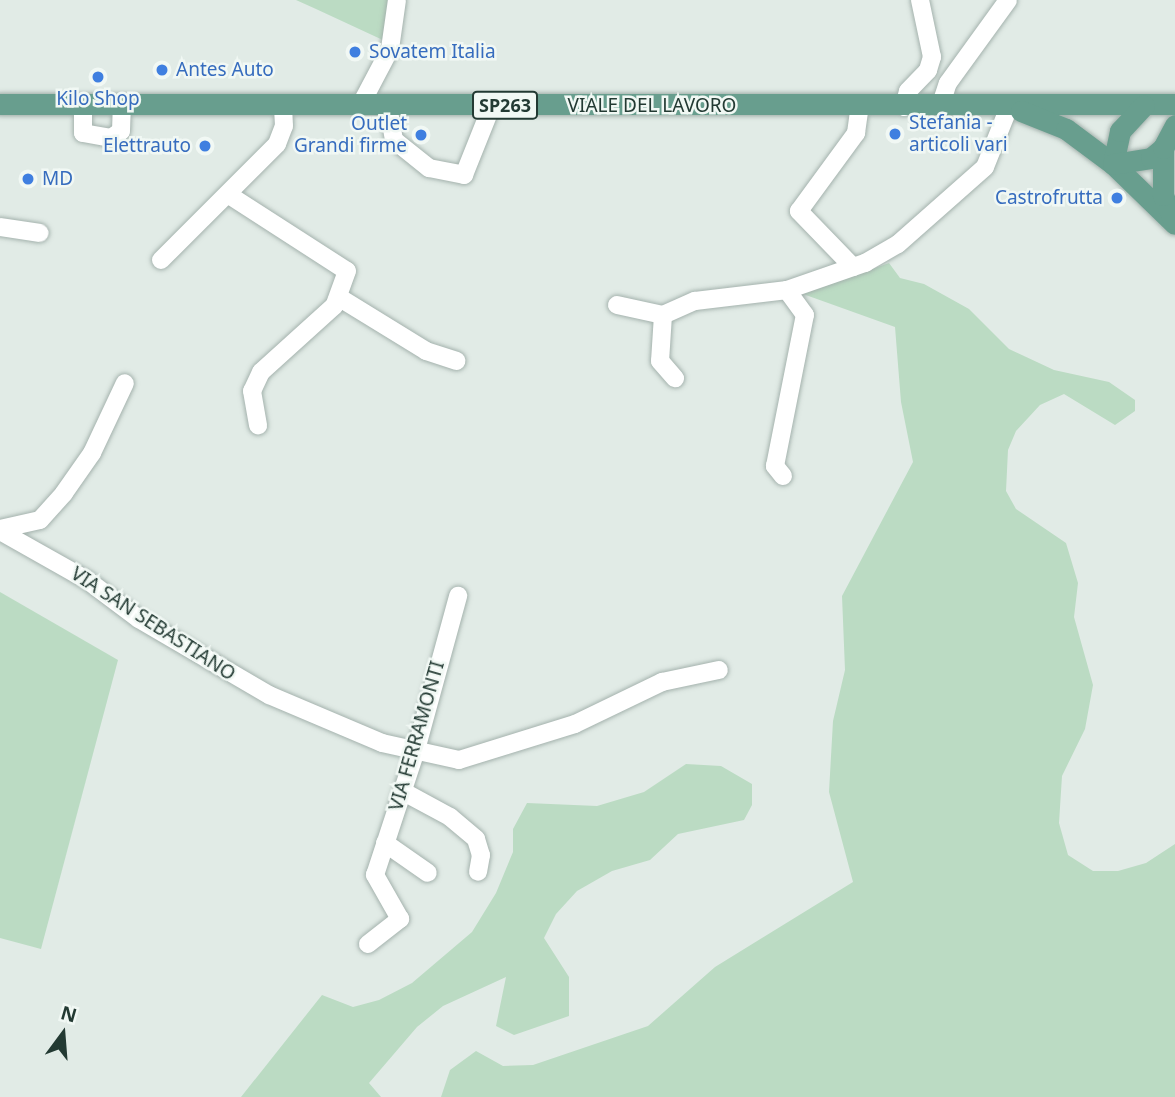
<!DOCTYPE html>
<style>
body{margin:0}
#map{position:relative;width:1175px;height:1097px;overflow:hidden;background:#e1ebe6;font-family:"Noto Sans",sans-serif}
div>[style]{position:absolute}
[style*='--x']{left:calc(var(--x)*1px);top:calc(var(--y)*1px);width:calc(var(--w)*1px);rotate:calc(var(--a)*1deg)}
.green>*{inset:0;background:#bbdbc3}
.roads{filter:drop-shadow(0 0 2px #a4b2ad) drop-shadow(0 0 2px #a4b2ad)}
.minor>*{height:18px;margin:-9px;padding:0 9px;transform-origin:9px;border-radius:9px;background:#fff}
.major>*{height:21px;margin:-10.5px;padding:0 10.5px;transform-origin:10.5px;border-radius:10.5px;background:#689e8e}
.dots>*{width:19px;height:19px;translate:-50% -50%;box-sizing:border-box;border:4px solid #f1f8f4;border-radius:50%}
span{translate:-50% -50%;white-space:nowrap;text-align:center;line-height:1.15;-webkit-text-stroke:5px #f1f8f4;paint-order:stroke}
.shield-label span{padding:2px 5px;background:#f1f8f4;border:2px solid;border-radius:5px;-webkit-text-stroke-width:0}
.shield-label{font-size:18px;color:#233a33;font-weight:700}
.shop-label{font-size:19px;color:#366cbe}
.left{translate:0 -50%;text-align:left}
.right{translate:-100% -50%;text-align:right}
.street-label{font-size:19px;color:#233a33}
.north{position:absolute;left:28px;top:999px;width:70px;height:70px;-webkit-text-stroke:5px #f1f8f4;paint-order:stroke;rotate:16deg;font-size:19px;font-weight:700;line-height:28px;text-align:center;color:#233a33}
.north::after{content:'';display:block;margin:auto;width:24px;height:32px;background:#233a33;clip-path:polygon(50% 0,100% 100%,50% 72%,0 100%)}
</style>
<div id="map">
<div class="green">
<div style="clip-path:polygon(296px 0,389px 0,385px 41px,316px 9px)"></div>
<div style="clip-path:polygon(889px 263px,900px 278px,924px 284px,969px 309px,1009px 349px,1054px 370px,1109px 382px,1135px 400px,1135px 411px,1115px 425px,1064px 394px,1040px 405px,1016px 431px,1008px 450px,1006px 491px,1016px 509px,1066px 543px,1078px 583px,1074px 617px,1093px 685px,1085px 729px,1062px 776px,1059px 823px,1068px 855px,1093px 871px,1118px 871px,1146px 863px,1175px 844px,1175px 1097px,441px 1097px,450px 1070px,476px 1051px,503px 1066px,533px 1065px,648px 1026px,715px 967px,853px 882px,829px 792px,833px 721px,845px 670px,842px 596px,913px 462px,901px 402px,895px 327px,803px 294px)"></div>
<div style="clip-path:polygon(0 592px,118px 660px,41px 949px,0 938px)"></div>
<div style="clip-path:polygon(686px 764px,721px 766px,752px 784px,752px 805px,744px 820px,678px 834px,650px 860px,612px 871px,577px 891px,556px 914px,544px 938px,569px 977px,569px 1016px,514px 1035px,496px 1026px,506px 977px,443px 1006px,417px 1027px,369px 1083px,381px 1097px,241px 1097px,322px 995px,353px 1007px,379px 1000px,412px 983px,472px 932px,496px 893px,513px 852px,513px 829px,527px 803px,597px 806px,644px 792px)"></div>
</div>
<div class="roads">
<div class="minor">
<div style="--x:83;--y:106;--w:27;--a:90"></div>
<div style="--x:83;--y:133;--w:28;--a:10"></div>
<div style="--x:111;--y:138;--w:12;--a:-35"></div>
<div style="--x:121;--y:131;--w:25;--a:-88"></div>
<div style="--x:360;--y:106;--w:64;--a:-62.2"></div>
<div style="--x:390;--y:49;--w:49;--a:-81.9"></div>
<div style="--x:388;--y:106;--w:35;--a:80"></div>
<div style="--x:394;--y:140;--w:45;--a:38.7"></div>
<div style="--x:429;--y:168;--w:36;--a:11"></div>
<div style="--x:464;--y:175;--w:75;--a:-68.2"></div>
<div style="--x:904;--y:107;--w:16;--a:-76"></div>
<div style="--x:908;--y:91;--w:29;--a:-46"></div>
<div style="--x:928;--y:70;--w:14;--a:-73"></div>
<div style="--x:932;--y:57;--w:58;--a:-101.9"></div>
<div style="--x:940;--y:107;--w:25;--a:-72"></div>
<div style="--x:948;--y:83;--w:102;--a:-54.1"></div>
<div style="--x:229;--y:195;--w:140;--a:32.8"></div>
<div style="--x:347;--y:271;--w:37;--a:110"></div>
<div style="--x:334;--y:306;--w:98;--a:137.9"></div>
<div style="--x:261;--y:372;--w:21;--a:115"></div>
<div style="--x:252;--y:391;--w:35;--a:80"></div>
<div style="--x:0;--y:227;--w:40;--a:8.5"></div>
<div style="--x:161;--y:260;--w:164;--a:-45"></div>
<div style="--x:277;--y:144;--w:19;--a:-69"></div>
<div style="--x:284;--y:126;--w:20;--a:-93"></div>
<div style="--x:853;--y:267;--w:78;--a:-134"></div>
<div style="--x:799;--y:211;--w:97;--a:-53.8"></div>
<div style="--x:856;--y:133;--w:27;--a:-82"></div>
<div style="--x:340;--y:298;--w:101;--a:31.6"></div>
<div style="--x:426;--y:351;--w:32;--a:18"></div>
<div style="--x:617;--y:305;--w:47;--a:12.3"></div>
<div style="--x:663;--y:315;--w:35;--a:-24"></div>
<div style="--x:695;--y:301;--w:93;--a:-6.8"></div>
<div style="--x:787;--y:290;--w:83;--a:-19.1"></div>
<div style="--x:865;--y:263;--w:38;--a:-30"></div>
<div style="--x:898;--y:244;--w:116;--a:-41.5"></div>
<div style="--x:985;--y:167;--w:65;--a:-68.2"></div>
<div style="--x:663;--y:315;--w:46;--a:93.7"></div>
<div style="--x:660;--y:361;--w:23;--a:49"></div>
<div style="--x:783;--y:476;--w:13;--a:-129"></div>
<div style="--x:775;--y:466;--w:154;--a:-78.8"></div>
<div style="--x:805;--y:315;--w:31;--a:-126"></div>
<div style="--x:0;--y:529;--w:41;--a:-12.7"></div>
<div style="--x:40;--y:520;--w:36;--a:-48"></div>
<div style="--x:64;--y:493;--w:49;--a:-55"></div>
<div style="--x:92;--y:453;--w:77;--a:-64.8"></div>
<div style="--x:0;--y:531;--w:100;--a:29.4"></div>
<div style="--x:87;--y:580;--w:65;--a:36.9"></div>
<div style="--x:139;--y:619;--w:151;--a:30.3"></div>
<div style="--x:269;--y:695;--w:123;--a:23"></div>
<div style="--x:382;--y:743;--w:79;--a:12.4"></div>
<div style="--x:459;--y:760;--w:121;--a:-17.2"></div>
<div style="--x:575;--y:724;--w:97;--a:-25.8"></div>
<div style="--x:662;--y:682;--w:58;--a:-11.9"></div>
<div style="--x:402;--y:791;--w:55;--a:28.4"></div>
<div style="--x:450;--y:817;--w:34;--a:40"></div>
<div style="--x:476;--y:839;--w:17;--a:73"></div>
<div style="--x:481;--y:855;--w:17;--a:100"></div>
<div style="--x:385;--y:843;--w:52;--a:34.9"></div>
<div style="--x:368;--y:944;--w:41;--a:-38"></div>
<div style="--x:400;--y:919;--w:51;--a:-119.6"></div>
<div style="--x:375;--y:875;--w:132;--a:-71.8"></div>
<div style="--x:416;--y:750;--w:160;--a:-74.7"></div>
</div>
<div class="major">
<div style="--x:0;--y:104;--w:1175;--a:0"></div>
<div style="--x:1021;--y:111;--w:48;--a:21.8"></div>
<div style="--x:1066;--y:129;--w:59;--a:36.7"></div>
<div style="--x:1113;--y:164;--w:86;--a:44.1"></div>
<div style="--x:1113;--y:164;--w:34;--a:-78"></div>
<div style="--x:1120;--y:131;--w:35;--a:-47"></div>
<div style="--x:1113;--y:164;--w:38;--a:-9"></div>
<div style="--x:1151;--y:158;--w:16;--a:-40"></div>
<div style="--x:1173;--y:219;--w:26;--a:-113"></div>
<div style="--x:1163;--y:195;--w:47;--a:-90"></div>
<div style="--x:1163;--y:148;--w:26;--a:-62"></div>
</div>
</div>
<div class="dots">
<div style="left:355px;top:52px;background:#3f7fe0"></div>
<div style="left:162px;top:70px;background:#3f7fe0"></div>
<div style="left:98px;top:77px;background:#3f7fe0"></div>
<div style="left:895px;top:134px;background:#3f7fe0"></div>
<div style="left:421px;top:135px;background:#3f7fe0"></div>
<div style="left:205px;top:146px;background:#3f7fe0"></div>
<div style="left:28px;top:179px;background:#3f7fe0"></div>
<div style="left:1117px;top:198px;background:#3f7fe0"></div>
</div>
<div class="shield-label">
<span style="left:505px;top:105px">SP263</span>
</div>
<div class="shop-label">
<span class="left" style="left:369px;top:52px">Sovatem Italia</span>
<span class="left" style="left:176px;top:70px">Antes Auto</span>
<span style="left:98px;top:99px">Kilo Shop</span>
<span class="left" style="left:909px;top:134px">Stefania -<br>articoli vari</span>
<span class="right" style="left:407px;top:135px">Outlet<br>Grandi firme</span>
<span class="right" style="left:191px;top:146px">Elettrauto</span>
<span class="left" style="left:42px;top:179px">MD</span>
<span class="right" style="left:1103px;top:198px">Castrofrutta</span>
</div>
<div class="street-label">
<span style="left:652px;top:106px">VIALE DEL LAVORO</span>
<span style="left:153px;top:624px;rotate:33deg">VIA SAN SEBASTIANO</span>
<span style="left:417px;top:736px;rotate:-74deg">VIA FERRAMONTI</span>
</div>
<div class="north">N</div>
</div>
